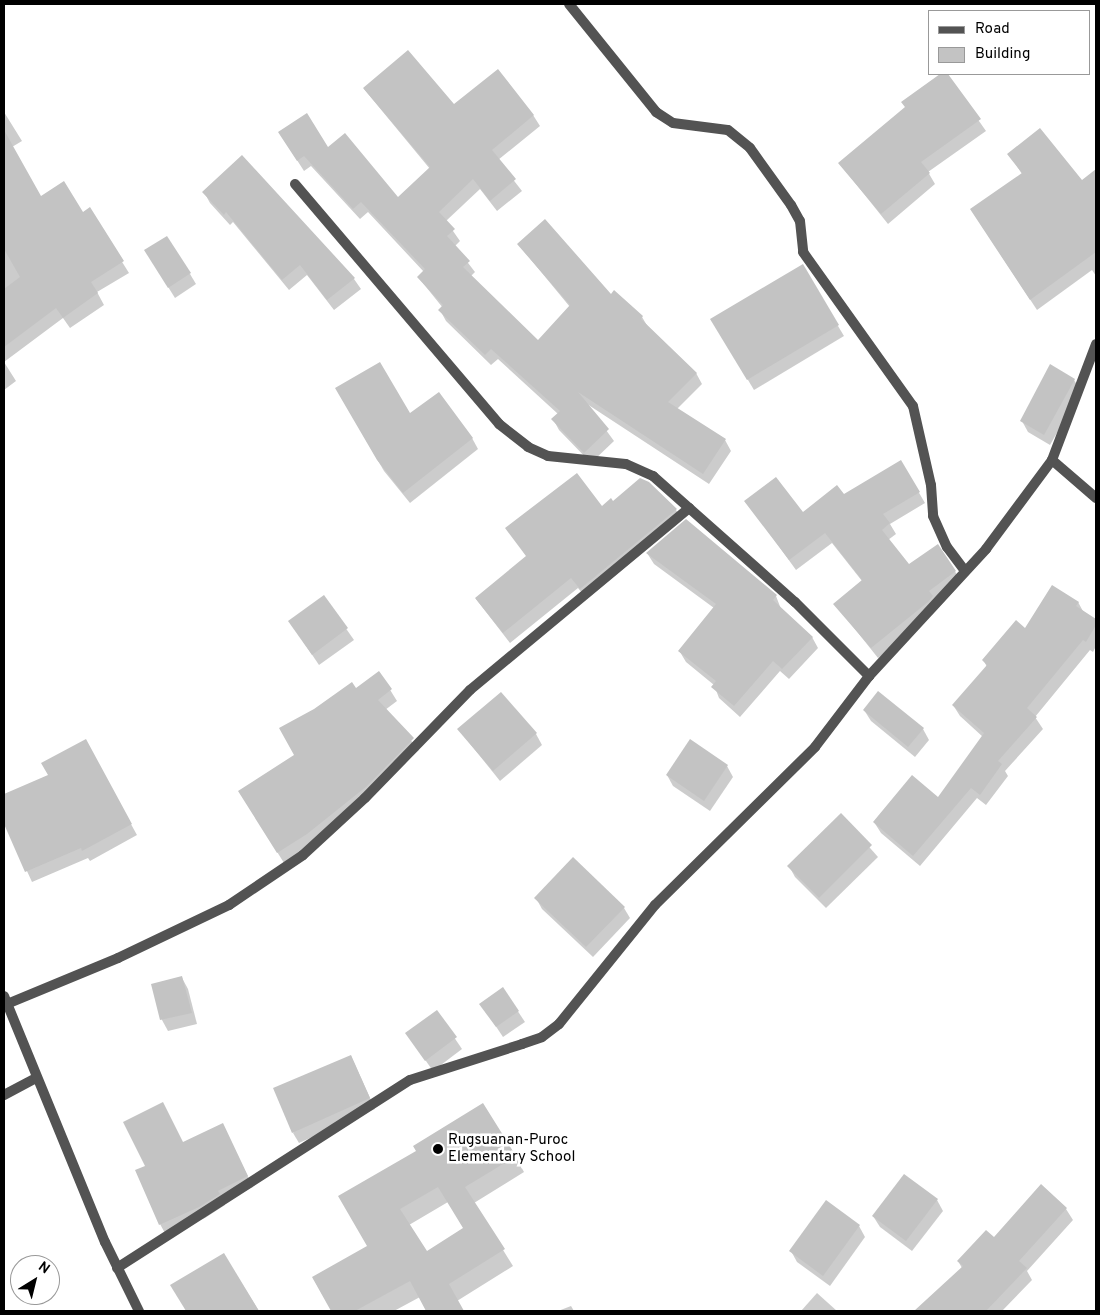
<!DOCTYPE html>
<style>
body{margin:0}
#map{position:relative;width:1100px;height:1315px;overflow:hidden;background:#fff;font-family:Overpass,sans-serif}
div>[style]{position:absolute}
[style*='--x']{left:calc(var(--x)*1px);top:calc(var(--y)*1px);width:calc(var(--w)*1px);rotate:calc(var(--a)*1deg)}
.shadow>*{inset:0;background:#0003}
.building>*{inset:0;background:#c3c3c3}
.minor>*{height:10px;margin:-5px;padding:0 5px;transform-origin:5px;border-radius:5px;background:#535353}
.tertiary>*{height:10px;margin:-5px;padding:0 5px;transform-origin:5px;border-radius:5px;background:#535353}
.dots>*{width:14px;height:14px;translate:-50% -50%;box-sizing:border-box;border:2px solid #fff;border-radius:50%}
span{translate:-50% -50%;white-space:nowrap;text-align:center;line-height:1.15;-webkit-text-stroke:5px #fff;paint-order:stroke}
.poi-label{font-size:15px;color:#000}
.left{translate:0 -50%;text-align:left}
.frame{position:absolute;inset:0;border:5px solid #000;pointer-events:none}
.legend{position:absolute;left:928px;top:10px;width:162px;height:65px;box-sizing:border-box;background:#fff;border:1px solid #999;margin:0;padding:6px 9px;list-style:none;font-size:15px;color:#000}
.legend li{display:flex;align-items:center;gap:10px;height:25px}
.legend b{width:25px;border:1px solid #999}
.north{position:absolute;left:10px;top:1255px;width:50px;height:50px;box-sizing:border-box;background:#fff;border:1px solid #999;border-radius:50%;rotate:36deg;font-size:14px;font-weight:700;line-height:20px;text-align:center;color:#000}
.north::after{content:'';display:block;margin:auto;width:18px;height:22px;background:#000;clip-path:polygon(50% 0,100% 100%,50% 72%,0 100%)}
</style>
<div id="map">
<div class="shadow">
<div style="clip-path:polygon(942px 74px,946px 74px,986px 131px,928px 172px,935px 184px,888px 224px,840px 164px,906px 108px,902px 102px)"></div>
<div style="clip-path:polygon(364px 89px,454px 106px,533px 115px,540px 126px,498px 160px,522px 191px,497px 211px,480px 189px,446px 221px,460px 241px,455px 246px,475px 272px,471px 276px,538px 342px,570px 307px,518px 244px,611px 296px,614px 292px,642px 317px,648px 327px,696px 373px,702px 384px,677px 409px,725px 440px,731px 451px,709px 484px,587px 404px,614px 441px,591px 463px,559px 430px,553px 419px,558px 414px,498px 359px,491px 365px,446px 321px,440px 310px,443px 308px,418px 277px,424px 272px,368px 212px,360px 219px,311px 166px,304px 171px,286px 143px,328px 149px,398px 199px,430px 169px)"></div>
<div style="clip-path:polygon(4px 112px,22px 141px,12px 147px,40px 198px,82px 213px,89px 209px,129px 273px,97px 292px,104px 305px,70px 328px,63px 318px,4px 362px,16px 381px,4px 390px)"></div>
<div style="clip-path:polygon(1009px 154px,1082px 182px,1096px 176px,1096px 276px,1092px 270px,1037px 310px,978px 220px,1022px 174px)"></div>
<div style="clip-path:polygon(242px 157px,354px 279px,361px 289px,334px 310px,307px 275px,289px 290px,233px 222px,230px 225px,210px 203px,204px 192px)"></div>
<div style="clip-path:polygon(152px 261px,190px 274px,196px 284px,175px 298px)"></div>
<div style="clip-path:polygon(802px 266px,844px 336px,754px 390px,712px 320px)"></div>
<div style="clip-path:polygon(1074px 380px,1081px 391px,1050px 445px,1028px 432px,1022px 421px)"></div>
<div style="clip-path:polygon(336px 388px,472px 438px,478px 449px,410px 503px,384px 471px)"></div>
<div style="clip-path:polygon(901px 462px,925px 503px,890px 524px,896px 534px,888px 540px,908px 566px,938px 546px,962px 582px,934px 613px,878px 658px,835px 604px,862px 581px,832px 543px,796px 570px,746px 501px,803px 514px,844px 496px)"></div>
<div style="clip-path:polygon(602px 508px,676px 510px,682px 520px,587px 599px,578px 588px,510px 643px,476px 599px,527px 557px,507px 528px)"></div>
<div style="clip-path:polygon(647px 553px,776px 596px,781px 609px,812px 637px,818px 648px,789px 679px,780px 671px,740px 717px,719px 698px,714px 685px,686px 662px,680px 652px,714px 608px,654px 564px)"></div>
<div style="clip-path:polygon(324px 597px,354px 640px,319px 665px,290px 622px)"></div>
<div style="clip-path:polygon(1078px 602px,1084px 613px,1096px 621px,1096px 646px,1093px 652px,1090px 650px,1035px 717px,1043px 729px,1005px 771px,1008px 776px,986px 805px,977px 798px,920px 866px,881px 833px,874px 822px,938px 799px,983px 737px,960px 716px,953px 705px,987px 667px,984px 661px,1026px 630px)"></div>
<div style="clip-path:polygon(379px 672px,397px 701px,385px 710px,419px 750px,313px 845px,284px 863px,246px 802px,296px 756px,356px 690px)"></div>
<div style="clip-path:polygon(864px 710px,923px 729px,929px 740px,915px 757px,871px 721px)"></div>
<div style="clip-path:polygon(459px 730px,536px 734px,542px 745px,500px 781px)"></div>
<div style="clip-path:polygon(85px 741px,137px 835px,90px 861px,88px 858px,32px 882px,4px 821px,4px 795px,49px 776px)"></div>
<div style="clip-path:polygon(727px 766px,733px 777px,710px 811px,673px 786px,667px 775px)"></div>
<div style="clip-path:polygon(841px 815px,878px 857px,826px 908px,795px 877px,789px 866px)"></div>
<div style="clip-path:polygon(536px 898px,624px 908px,630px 918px,593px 957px,542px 909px)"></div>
<div style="clip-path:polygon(182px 978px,188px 989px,197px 1024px,168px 1031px,162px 1020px,153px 985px)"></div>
<div style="clip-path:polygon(503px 989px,525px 1022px,503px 1037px,481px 1004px)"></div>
<div style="clip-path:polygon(437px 1012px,462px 1049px,433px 1071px,407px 1034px)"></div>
<div style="clip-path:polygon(351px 1056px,375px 1109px,299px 1143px,293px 1133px)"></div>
<div style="clip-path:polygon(228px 1136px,253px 1187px,223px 1202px,225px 1205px,205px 1218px,166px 1235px,160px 1224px,147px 1166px)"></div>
<div style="clip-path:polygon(evenodd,417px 1152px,515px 1156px,524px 1172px,474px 1203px,513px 1266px,457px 1301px,463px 1311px,428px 1311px,420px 1297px,394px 1311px,332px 1311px,313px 1278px,369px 1247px,417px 1152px,448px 1202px,464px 1228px,426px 1253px,409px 1225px,448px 1202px)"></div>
<div style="clip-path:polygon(1041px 1186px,1066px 1209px,1073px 1220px,1027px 1271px,1032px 1280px,1002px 1311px,924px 1311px,921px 1306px,962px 1268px,958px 1261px,994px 1239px)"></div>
<div style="clip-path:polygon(937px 1200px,943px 1211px,912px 1251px,880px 1227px,873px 1216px)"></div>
<div style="clip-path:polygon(859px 1226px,865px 1237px,830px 1286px,797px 1262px,791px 1251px)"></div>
<div style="clip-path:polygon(224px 1255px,259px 1311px,187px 1311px,172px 1286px)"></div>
<div style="clip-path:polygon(817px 1293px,837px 1311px,801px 1311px)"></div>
<div style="clip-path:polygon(571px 1306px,574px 1311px,558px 1311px)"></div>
</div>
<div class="building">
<div style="clip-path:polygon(408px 50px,454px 104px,498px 69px,534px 115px,492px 150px,516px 179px,490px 201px,473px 179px,439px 212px,455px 229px,447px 236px,470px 261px,463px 267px,538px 340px,570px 305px,517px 244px,545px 219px,611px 294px,614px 290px,643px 316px,641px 319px,697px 373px,668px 402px,726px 439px,703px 474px,578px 392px,609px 429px,584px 453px,551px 419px,560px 411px,491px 349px,485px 355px,438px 310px,443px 305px,417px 277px,425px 269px,361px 202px,353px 209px,304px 156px,297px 161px,278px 132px,307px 113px,328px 147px,345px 133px,398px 197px,430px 167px,363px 88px)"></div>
<div style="clip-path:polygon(940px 74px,948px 74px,981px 119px,921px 162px,930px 173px,881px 214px,838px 163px,905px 107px,901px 102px)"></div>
<div style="clip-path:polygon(1040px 128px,1082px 180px,1096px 169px,1096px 252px,1030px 300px,970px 209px,1022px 173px,1007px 154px)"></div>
<div style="clip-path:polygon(4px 130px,41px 196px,64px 181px,83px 212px,90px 207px,124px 261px,91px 282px,98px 293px,63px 318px,56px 308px,4px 347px,4px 289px,20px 277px,4px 249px)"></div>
<div style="clip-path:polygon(242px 155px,355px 278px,327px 300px,300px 265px,282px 280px,226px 212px,224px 215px,202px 192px)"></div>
<div style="clip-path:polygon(167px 236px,191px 273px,168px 288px,144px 250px)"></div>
<div style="clip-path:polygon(803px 264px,839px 325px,747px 380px,710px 319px)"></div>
<div style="clip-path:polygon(380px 362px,410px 413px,439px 392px,473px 438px,403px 493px,377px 460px,335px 388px)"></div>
<div style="clip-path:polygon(1050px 364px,1075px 379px,1044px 435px,1020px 421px)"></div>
<div style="clip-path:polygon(901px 460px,920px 492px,883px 514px,890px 523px,882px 530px,909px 564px,938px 544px,956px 571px,929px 591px,933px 596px,928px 602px,871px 648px,833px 604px,862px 580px,825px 533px,789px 560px,744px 501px,776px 477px,803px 512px,837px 485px,844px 494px)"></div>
<div style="clip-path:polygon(577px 473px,602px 506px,611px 498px,613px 501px,640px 478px,649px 482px,677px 509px,580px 589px,571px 578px,503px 633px,475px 598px,526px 556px,505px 528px)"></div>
<div style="clip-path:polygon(686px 519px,777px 595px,773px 600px,813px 637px,782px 669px,773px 661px,734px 706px,711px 687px,716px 681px,678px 651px,716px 604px,646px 553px)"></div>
<div style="clip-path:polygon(1052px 585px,1079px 602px,1076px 606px,1096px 619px,1096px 625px,1086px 642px,1083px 640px,1027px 708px,1037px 717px,998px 761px,1002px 764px,980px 795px,971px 788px,913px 856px,873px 822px,912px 775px,938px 797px,984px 733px,952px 705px,987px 665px,982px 660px,1016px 620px,1025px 628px)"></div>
<div style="clip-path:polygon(324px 595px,348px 628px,312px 655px,288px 621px)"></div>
<div style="clip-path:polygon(379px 671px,392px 689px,378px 700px,414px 738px,367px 786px,307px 834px,277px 853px,238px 791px,294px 755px,279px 728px,314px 709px,352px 682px,356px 688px)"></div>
<div style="clip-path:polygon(878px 691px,924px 728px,908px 747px,863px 710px)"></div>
<div style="clip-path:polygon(501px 692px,537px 733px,493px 771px,457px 729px)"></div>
<div style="clip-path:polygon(86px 739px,132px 824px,82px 851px,81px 848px,25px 872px,4px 824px,4px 794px,48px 775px,41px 763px)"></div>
<div style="clip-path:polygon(690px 739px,728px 765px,704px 801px,666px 775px)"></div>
<div style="clip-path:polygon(841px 813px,872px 845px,819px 898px,787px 866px)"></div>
<div style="clip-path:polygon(573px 857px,625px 907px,586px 947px,534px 898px)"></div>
<div style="clip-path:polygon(182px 976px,192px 1013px,160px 1020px,151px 984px)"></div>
<div style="clip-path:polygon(503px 987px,519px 1011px,496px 1027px,479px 1004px)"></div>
<div style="clip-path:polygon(437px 1010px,457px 1037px,425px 1061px,405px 1033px)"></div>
<div style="clip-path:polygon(351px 1055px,370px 1098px,292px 1133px,273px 1088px)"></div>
<div style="clip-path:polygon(163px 1102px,183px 1142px,223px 1123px,248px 1176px,218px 1191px,220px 1194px,199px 1207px,159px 1225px,135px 1170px,145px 1166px,123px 1122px)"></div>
<div style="clip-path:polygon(evenodd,483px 1103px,516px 1156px,465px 1187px,505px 1249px,449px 1284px,464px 1311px,426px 1311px,410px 1281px,355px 1311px,331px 1311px,312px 1277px,367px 1246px,338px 1196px,416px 1151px,413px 1146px,483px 1103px,438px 1187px,463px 1228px,427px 1251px,400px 1209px,438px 1187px)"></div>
<div style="clip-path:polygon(904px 1174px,938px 1199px,906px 1241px,872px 1216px)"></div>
<div style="clip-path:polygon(1041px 1184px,1067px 1208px,1019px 1261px,1027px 1268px,986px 1311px,914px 1311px,963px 1266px,957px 1261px,986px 1230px,994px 1237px)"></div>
<div style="clip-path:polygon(826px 1200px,860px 1225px,823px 1276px,789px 1251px)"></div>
<div style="clip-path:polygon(224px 1253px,259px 1311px,186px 1311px,170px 1285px)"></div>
</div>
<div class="minor">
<div style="--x:569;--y:4;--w:139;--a:51.1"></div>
<div style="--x:656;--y:112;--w:20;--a:33"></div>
<div style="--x:673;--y:123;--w:55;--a:7.3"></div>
<div style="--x:728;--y:130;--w:28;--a:39"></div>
<div style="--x:750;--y:148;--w:70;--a:54.3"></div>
<div style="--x:791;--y:205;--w:18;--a:61"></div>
<div style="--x:800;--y:221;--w:31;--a:84"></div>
<div style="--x:803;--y:252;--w:189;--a:54.5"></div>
<div style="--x:913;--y:406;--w:81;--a:77.2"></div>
<div style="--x:931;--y:485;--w:31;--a:86"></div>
<div style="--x:933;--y:516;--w:34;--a:66"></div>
<div style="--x:947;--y:547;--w:30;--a:53"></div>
<div style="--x:295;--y:184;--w:315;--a:49.6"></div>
<div style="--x:499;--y:424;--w:37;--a:38"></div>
<div style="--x:528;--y:447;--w:22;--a:24"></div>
<div style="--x:548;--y:456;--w:78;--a:5.9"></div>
<div style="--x:626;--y:464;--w:30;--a:24"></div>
<div style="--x:653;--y:476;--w:190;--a:41.6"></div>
<div style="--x:795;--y:602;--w:105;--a:45"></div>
<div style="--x:1052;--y:460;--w:58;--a:40.8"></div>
<div style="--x:7;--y:1004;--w:120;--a:-22.5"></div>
<div style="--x:118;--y:958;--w:123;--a:-25.5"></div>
<div style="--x:229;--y:905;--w:89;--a:-34"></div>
<div style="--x:303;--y:855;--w:84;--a:-42.6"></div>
<div style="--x:365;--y:798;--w:151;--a:-45.8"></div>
<div style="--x:470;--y:690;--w:285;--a:-39.7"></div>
<div style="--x:4;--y:1095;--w:36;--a:-28"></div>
<div style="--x:117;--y:1268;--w:348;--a:-32.7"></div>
<div style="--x:410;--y:1080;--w:118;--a:-17.8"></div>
<div style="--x:522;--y:1044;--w:21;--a:-19"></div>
<div style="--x:542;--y:1037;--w:21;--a:-37"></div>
<div style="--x:559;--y:1024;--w:153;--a:-51.1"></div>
<div style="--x:655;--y:905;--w:225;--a:-44.6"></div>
<div style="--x:815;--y:747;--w:89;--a:-52.7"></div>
<div style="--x:869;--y:676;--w:173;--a:-47.3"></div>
<div style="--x:986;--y:549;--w:111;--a:-53.4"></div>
<div style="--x:1052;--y:460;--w:124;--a:-69.2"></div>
</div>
<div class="tertiary">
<div style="--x:4;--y:996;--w:266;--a:67.7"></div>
<div style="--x:105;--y:1242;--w:77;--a:63.8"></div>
</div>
<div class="dots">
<div style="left:438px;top:1149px;background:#000"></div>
</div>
<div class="poi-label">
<span class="left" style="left:448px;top:1149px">Rugsuanan-Puroc<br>Elementary School</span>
</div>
<div class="frame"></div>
<ul class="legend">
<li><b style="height:6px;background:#535353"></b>Road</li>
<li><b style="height:14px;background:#c3c3c3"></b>Building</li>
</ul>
<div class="north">N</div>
</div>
